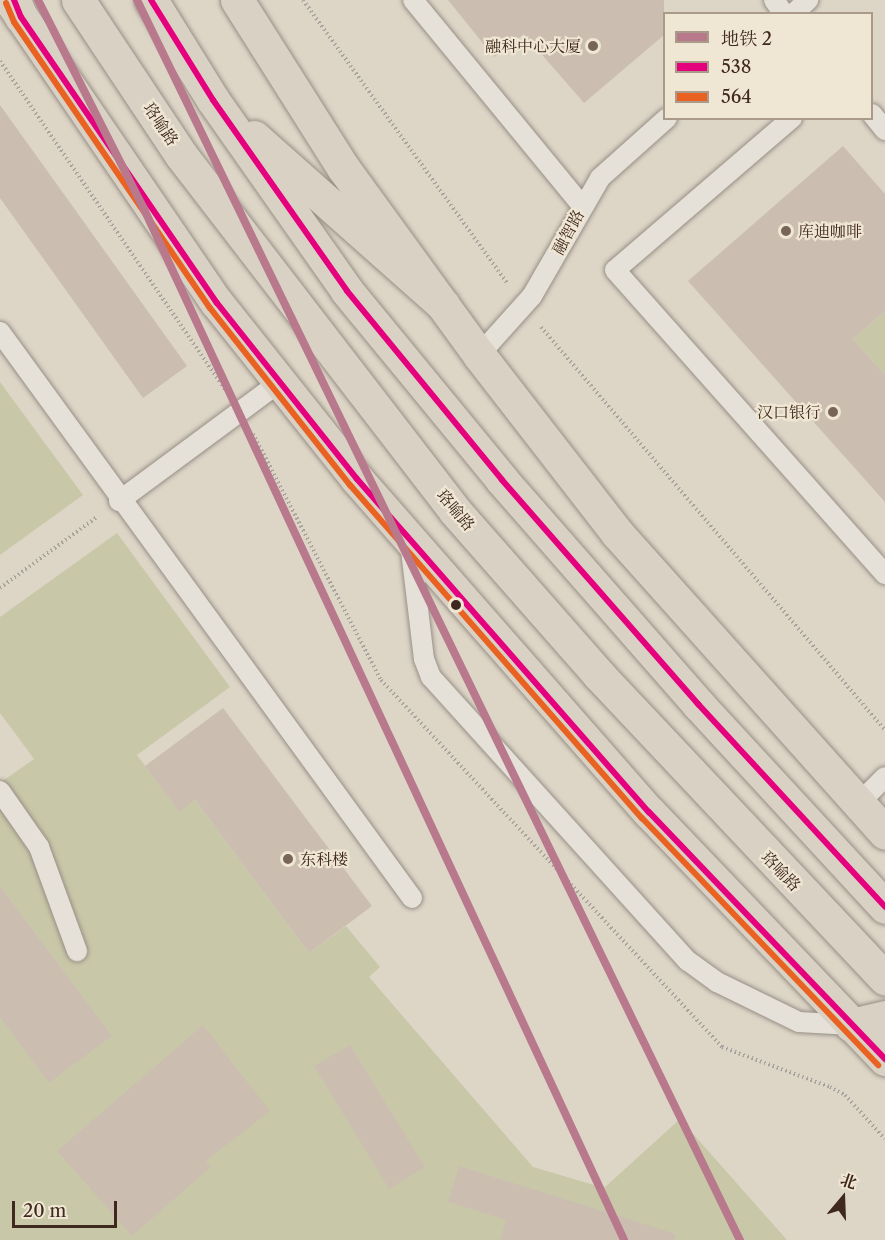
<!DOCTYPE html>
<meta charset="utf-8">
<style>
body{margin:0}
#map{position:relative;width:885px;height:1240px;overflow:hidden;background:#ddd5c6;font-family:"Libre Caslon Text","Noto Serif SC",serif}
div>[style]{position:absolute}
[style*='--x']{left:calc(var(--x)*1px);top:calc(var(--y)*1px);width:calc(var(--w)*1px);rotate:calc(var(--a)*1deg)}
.green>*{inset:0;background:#c8c8a8}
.building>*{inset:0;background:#cbbeb1}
.path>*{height:4px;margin-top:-2px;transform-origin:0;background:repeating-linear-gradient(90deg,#a8a39c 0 1.5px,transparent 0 4.5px)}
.roads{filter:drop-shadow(0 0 2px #978f86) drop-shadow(0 0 2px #978f86)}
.service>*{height:20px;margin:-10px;padding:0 10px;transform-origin:10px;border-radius:10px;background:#e5e1d9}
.primary>*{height:33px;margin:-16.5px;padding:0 16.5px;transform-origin:16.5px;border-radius:16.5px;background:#d9d1c4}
.trunk>*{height:33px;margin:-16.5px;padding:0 16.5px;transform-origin:16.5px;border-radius:16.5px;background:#d9d1c4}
.bus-1>*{height:6px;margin:-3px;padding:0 3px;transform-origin:3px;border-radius:3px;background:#e5007d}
.bus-2>*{height:6px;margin:-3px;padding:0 3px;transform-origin:3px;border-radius:3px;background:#e96222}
.metro-1>*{height:8px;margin:-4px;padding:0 4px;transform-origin:4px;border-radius:4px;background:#b8798c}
.dots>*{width:16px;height:16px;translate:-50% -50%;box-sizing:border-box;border:3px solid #efe6d3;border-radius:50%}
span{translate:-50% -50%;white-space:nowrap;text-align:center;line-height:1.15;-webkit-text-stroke:4.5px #efe6d3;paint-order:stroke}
.poi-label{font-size:16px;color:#3f281d}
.right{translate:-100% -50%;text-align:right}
.left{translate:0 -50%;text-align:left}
.street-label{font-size:16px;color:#3f281d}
.legend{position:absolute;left:663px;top:12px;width:210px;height:108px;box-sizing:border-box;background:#efe6d3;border:2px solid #a99a8a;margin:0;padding:8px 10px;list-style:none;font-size:18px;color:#3f281d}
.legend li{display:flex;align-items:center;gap:12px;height:30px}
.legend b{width:30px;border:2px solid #a99a8a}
.north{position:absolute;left:813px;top:1168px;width:60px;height:60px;-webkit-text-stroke:4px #efe6d3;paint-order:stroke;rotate:19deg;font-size:16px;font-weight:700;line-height:24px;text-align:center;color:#3f281d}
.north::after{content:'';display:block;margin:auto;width:21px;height:27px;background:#3f281d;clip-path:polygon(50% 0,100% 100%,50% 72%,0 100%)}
.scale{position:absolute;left:12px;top:1201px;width:105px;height:27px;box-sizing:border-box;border:3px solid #3f281d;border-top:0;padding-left:8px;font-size:18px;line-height:21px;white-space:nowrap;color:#3f281d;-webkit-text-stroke:4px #efe6d3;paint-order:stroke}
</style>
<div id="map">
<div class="green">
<div style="clip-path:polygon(885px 311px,885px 375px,853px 339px)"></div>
<div style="clip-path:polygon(0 382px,83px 495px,0 555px)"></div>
<div style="clip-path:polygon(117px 533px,230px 687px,137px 755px,179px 811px,195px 800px,309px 953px,346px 926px,380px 967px,369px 977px,533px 1167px,604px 1188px,680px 1119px,787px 1240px,0 1240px,0 783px,34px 759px,0 713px,0 617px)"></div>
</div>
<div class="building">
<div style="clip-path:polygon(448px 0,664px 0,664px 35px,584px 103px,524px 34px,494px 57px)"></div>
<div style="clip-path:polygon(0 105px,187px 366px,143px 398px,0 198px)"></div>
<div style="clip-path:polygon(843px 146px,885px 194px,885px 311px,853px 339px,885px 375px,885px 502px,688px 281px)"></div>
<div style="clip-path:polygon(223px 708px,372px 906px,309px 953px,195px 800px,179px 812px,145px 766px)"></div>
<div style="clip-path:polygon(0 886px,112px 1036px,49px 1083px,0 1017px)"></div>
<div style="clip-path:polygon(203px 1025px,270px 1111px,206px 1161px,211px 1167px,132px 1236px,57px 1151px)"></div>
<div style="clip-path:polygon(350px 1045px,425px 1167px,389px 1189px,314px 1066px)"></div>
<div style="clip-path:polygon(459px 1166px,676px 1234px,675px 1240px,500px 1240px,506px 1220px,448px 1202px)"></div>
</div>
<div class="path">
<div style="--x:303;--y:0;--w:349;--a:54.2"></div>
<div style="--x:0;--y:61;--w:399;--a:55.6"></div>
<div style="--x:541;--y:327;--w:530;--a:49.52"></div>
<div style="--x:253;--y:434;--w:277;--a:62.5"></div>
<div style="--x:381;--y:680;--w:501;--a:47.1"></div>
<div style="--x:722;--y:1047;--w:115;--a:20.3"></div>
<div style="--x:830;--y:1087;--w:17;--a:28"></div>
<div style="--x:845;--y:1095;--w:59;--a:47.7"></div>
<div style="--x:0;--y:588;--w:120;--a:-36.2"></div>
</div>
<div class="roads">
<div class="service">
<div style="--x:413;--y:0;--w:266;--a:50.6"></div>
<div style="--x:774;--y:0;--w:17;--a:54"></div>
<div style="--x:793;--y:14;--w:21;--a:-43"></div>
<div style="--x:872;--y:114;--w:21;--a:51"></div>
<div style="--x:792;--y:118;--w:233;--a:139.3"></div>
<div style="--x:615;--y:270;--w:407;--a:48.4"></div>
<div style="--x:0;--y:332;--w:700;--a:53.95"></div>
<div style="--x:479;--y:355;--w:79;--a:-48.1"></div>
<div style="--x:532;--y:296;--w:136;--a:-60"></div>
<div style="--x:600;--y:178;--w:90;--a:-41.8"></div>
<div style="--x:119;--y:501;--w:200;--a:-36.5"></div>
<div style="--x:410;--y:542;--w:118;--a:83.2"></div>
<div style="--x:424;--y:659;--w:19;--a:69"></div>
<div style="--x:431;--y:677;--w:383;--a:47.9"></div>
<div style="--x:688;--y:961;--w:36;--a:36"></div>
<div style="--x:717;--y:982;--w:91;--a:26"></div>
<div style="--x:799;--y:1022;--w:52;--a:3.3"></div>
<div style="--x:0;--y:791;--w:68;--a:55.1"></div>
<div style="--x:39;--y:847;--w:111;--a:69.9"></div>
<div style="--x:858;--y:804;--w:38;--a:-45"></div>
</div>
<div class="primary">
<div style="--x:10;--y:0;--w:367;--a:55.7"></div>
<div style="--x:217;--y:303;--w:225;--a:51.5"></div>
<div style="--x:357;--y:479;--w:443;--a:48.8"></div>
<div style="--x:649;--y:812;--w:342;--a:46.3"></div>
<div style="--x:237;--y:0;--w:200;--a:57.7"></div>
<div style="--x:344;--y:169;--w:230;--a:54"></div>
<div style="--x:479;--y:355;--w:225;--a:52.2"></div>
<div style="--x:617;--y:533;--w:402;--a:48.2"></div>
<div style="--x:851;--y:1025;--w:35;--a:-13"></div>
</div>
<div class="trunk">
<div style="--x:14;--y:0;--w:18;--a:68"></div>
<div style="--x:78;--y:0;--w:186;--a:56.4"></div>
<div style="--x:181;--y:155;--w:449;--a:52.4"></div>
<div style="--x:455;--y:511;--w:218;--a:48.7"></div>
<div style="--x:599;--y:675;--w:417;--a:46.7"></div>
<div style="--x:151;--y:0;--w:118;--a:58.2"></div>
<div style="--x:213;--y:100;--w:233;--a:54.9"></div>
<div style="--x:347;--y:291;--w:244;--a:50.6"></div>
<div style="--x:502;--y:480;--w:298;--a:48.8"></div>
<div style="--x:698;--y:704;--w:276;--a:47.3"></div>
<div style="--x:254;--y:137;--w:253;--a:41.6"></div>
</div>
</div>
<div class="bus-1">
<div style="--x:14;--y:0;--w:18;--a:68"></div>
<div style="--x:21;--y:17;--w:347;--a:55.6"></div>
<div style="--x:217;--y:303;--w:225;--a:51.5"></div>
<div style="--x:357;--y:479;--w:443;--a:48.8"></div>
<div style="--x:649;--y:812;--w:342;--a:46.3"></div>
<div style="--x:151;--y:0;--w:118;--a:58.2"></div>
<div style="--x:213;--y:100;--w:233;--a:54.9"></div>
<div style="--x:347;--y:291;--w:244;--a:50.6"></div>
<div style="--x:502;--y:480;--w:298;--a:48.8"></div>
<div style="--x:698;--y:704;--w:276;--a:47.3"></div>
</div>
<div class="bus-2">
<div style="--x:6;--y:3;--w:21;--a:67"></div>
<div style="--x:14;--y:22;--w:347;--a:55.6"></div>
<div style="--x:210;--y:308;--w:226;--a:51.7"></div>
<div style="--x:350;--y:485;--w:443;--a:48.8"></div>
<div style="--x:642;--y:818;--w:342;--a:46.3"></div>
</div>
<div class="metro-1">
<div style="--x:38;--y:0;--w:234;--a:63.1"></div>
<div style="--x:144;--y:209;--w:1137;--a:65.03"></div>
<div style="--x:137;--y:0;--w:1379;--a:64.07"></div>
</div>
<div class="dots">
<div style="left:593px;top:46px;background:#766558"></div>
<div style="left:786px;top:231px;background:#766558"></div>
<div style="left:833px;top:412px;background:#766558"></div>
<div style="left:456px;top:605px;background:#3f281d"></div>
<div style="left:288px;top:859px;background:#766558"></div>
</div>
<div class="poi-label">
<span class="right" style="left:581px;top:46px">融科中心大厦</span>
<span class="left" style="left:798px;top:231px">库迪咖啡</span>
<span class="right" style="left:821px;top:412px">汉口银行</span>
<span class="left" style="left:300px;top:859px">东科楼</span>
</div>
<div class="street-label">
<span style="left:161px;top:124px;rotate:56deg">珞喻路</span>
<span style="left:568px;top:232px;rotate:-62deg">融智路</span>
<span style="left:456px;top:510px;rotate:50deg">珞喻路</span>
<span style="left:781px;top:871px;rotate:46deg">珞喻路</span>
</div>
<ul class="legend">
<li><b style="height:8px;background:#b8798c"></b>地铁 2</li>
<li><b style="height:8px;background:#e5007d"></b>538</li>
<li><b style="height:8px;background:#e96222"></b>564</li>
</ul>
<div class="north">北</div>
<div class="scale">20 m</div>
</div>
